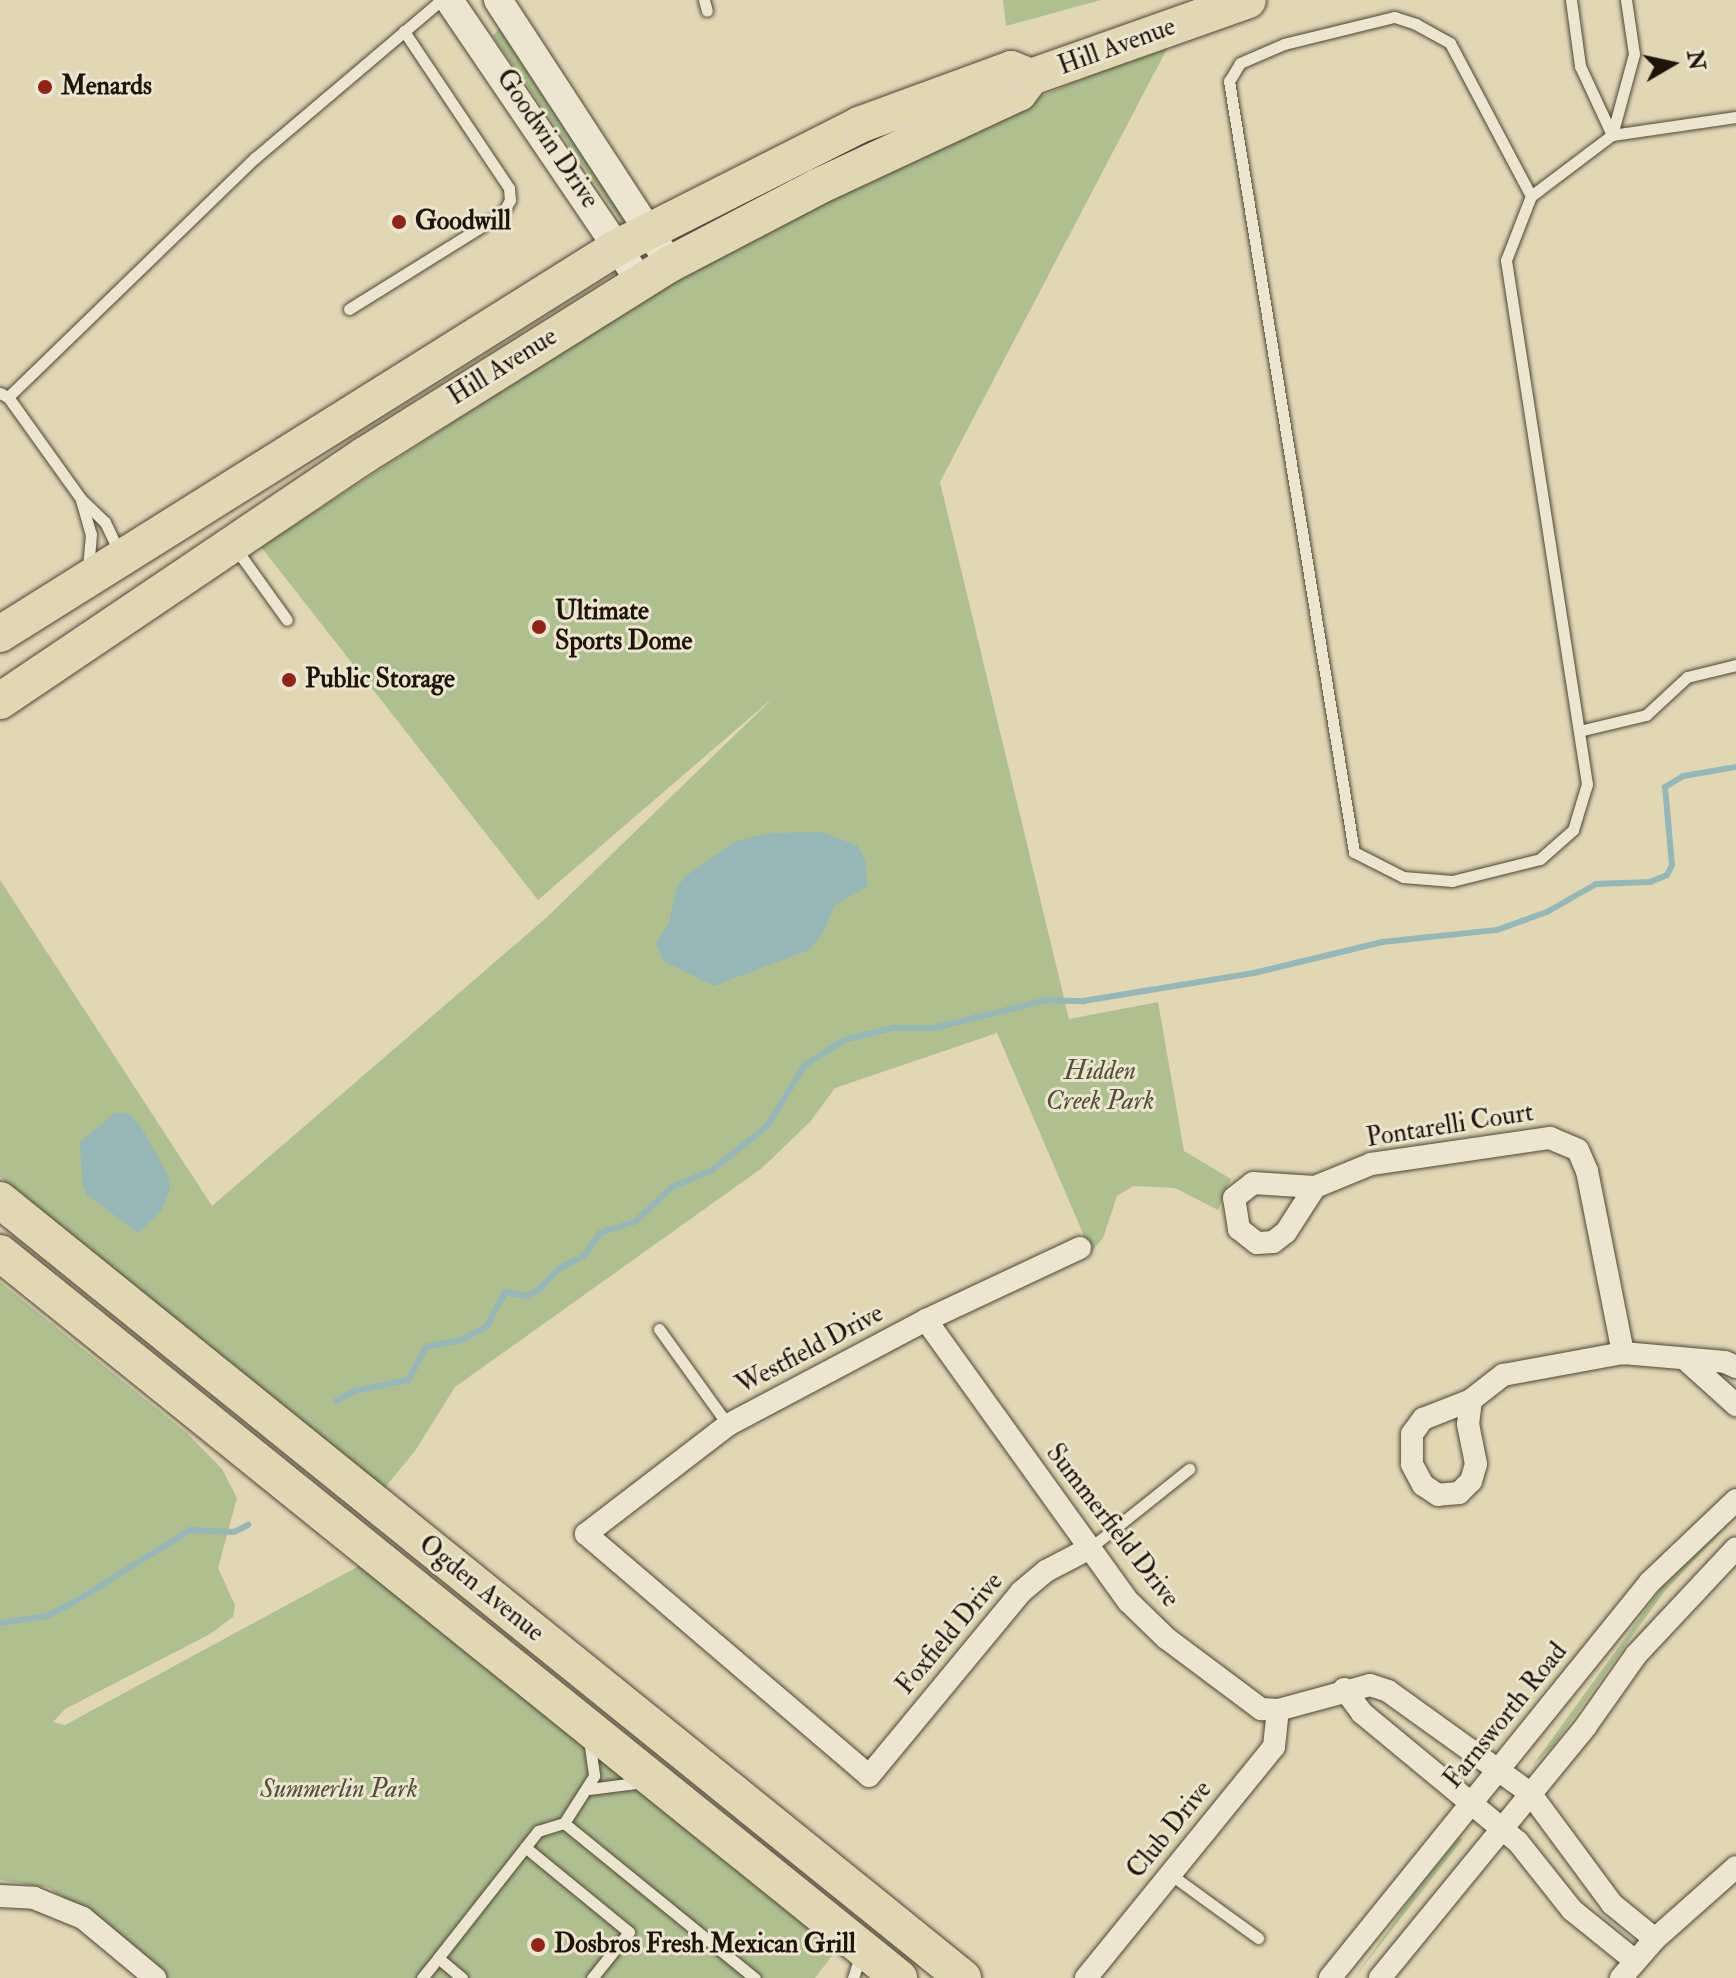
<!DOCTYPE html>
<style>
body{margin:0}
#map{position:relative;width:1736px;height:1978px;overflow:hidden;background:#e1d7b5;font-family:"IM FELL Double Pica",serif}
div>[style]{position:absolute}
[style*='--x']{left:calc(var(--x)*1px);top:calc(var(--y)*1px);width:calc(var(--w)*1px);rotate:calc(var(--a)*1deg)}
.green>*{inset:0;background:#afbf90}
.water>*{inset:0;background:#97b7b7}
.stream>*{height:6px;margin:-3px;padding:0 3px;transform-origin:3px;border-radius:3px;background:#97b7b7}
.roads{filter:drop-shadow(0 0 2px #4f4635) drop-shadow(0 0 2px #4f4635)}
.service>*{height:11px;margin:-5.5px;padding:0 5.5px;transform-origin:5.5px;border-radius:5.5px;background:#ece5cf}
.minor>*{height:22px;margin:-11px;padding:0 11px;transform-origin:11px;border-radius:11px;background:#ece5cf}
.tertiary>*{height:28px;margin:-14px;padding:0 14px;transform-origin:14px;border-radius:14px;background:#ece5cf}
.primary>*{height:36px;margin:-18px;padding:0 18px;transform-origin:18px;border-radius:18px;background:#e1d7b5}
.dots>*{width:22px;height:22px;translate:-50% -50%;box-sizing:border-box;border:4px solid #ece5cf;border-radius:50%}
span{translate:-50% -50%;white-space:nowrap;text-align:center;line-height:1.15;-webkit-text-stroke:6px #ece5cf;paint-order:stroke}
.street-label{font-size:26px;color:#1e150a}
.poi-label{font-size:26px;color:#1e150a;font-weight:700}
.left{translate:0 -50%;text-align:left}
.park-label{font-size:26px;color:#515039;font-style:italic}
.north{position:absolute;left:1632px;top:24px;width:80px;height:80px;-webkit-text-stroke:6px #ece5cf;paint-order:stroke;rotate:81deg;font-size:22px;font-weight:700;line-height:32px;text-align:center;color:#1e150a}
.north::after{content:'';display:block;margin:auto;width:28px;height:36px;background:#1e150a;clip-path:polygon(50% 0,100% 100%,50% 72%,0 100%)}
</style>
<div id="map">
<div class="green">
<div style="clip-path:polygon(1003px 0,1101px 0,1006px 26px)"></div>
<div style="clip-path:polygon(500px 27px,619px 206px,624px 225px,493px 36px)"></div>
<div style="clip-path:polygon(1170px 43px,940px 482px,1069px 1019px,1158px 1002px,1184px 1151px,1231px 1179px,1218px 1210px,1175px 1188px,1133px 1186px,1117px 1196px,1103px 1238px,1091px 1252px,997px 1033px,835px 1088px,810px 1122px,762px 1168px,455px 1387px,415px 1451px,382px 1491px,0 1177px,0 880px,212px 1206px,546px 918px,774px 697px,538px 900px,261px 547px,712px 254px,1021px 104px)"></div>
<div style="clip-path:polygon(0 1282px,187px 1433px,222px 1469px,237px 1498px,218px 1568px,235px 1605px,233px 1617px,210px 1634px,65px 1709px,53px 1722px,65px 1725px,359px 1566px,838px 1948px,815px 1978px,164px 1978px,50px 1888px,0 1880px)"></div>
<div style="clip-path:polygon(1736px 1516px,1664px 1592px,1553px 1746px,1533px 1765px,1662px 1587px)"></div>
<div style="clip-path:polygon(1459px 1838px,1463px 1839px,1354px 1978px,1414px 1894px)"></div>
</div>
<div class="water">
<div style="clip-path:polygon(820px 832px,857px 845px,865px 859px,868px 886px,834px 906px,824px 932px,809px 950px,714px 986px,663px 961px,656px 943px,669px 923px,677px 886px,687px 875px,736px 841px,771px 833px)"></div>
<div style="clip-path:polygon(115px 1113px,127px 1113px,140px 1125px,168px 1175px,170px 1189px,161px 1211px,138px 1233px,86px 1194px,82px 1182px,80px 1142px)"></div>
</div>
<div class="stream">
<div style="--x:336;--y:1401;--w:21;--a:-29"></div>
<div style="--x:354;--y:1391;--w:55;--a:-11.5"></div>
<div style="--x:408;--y:1380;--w:38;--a:-61"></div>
<div style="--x:426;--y:1347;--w:36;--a:-11"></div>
<div style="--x:461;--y:1340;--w:30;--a:-28"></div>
<div style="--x:487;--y:1326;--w:38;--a:-62"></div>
<div style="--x:505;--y:1292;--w:21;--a:11"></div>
<div style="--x:526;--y:1296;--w:14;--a:-25"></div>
<div style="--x:539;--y:1290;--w:28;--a:-48"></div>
<div style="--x:558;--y:1269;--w:29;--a:-27"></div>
<div style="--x:584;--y:1256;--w:28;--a:-55"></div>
<div style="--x:600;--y:1233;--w:38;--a:-18"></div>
<div style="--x:636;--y:1221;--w:50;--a:-43.4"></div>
<div style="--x:672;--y:1187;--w:42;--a:-22.3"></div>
<div style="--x:711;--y:1171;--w:72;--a:-38.8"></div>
<div style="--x:767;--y:1126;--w:72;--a:-58.1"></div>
<div style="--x:805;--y:1065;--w:46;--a:-32.7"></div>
<div style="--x:844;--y:1040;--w:49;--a:-14"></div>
<div style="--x:892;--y:1028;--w:42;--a:0"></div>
<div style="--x:934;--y:1028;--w:115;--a:-14"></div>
<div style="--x:1046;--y:1000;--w:37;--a:2"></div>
<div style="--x:1083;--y:1001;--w:173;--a:-9.3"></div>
<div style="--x:1254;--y:973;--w:132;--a:-13.6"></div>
<div style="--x:1382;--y:942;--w:116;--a:-6"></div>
<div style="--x:1497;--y:930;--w:53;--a:-19.8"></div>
<div style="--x:1547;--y:912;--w:56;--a:-29.7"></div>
<div style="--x:1596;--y:884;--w:54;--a:-2.1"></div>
<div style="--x:1650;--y:882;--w:18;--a:-22"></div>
<div style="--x:1667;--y:875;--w:11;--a:-63"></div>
<div style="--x:1672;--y:865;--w:78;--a:-95.1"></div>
<div style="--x:1665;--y:787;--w:21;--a:-31"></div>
<div style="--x:1683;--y:776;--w:54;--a:-9.6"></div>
<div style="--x:0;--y:1623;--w:48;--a:-8.5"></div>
<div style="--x:47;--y:1616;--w:33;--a:-27"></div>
<div style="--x:76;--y:1601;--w:134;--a:-31.9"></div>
<div style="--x:190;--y:1530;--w:44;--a:2.6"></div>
<div style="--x:234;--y:1532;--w:16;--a:-27"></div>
</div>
<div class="roads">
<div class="service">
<div style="--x:704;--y:0;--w:11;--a:75"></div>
<div style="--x:1571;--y:0;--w:67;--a:82.2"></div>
<div style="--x:1580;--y:66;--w:76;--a:65.1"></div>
<div style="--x:1612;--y:135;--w:84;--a:-74.8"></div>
<div style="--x:1634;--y:54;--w:55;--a:-98.4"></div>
<div style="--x:1531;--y:196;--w:173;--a:-117.9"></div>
<div style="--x:1450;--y:43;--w:39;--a:-151"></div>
<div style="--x:1416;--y:24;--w:23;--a:-162"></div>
<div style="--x:1394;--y:17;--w:113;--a:166.2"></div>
<div style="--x:1284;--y:44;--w:48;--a:156.6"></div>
<div style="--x:1240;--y:63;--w:21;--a:121"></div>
<div style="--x:1229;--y:81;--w:781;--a:80.79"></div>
<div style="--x:1354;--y:852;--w:55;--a:27"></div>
<div style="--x:1403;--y:877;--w:49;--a:4.7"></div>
<div style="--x:1452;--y:881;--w:91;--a:-14"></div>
<div style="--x:1540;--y:859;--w:44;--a:-41.3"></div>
<div style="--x:1573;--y:830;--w:48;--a:-73.1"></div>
<div style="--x:1587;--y:784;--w:530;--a:-98.79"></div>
<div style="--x:1506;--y:260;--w:69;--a:-68.7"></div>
<div style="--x:1531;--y:196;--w:101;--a:-37"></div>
<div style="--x:1612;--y:135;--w:125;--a:-8.3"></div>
<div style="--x:349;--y:309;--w:181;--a:-31.9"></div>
<div style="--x:503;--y:213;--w:15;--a:-62"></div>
<div style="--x:510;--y:200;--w:12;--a:-95"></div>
<div style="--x:509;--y:188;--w:189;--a:-123.8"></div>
<div style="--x:0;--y:393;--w:9;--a:27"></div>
<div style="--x:8;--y:397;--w:125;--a:54.4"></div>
<div style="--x:81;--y:499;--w:33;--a:44"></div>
<div style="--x:105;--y:522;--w:35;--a:65"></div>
<div style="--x:8;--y:397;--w:344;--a:-44.1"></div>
<div style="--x:255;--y:158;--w:244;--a:-40.3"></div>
<div style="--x:81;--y:500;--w:35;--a:74"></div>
<div style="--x:91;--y:534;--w:34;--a:95"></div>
<div style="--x:236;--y:549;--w:87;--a:54.3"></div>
<div style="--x:1579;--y:731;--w:69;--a:-13.4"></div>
<div style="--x:1646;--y:715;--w:56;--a:-42.8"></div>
<div style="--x:1687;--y:677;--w:50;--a:-13.8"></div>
<div style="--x:659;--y:1329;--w:118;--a:54.3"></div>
<div style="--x:1090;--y:1548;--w:127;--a:-38.6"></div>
<div style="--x:589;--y:1739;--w:37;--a:82"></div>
<div style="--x:594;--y:1776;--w:56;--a:122.6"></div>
<div style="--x:564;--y:1823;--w:246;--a:39.1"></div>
<div style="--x:589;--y:1789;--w:55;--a:-7.3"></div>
<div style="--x:525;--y:1847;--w:134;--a:39.3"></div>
<div style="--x:629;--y:1932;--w:59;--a:128.8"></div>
<div style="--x:1170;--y:1874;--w:109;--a:36"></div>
<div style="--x:422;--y:1978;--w:26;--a:-51"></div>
<div style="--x:462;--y:1978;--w:31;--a:-140"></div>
<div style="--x:438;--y:1958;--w:162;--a:-51.8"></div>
<div style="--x:538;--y:1831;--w:27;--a:-17"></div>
<div style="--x:853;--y:1978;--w:26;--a:-72"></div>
</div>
<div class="minor">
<div style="--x:1315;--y:1187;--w:54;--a:122.8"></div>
<div style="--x:1286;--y:1232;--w:16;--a:142"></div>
<div style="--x:1273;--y:1242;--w:16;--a:176"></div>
<div style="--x:1257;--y:1243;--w:23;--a:-142"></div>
<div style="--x:1239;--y:1229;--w:31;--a:-99"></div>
<div style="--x:1234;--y:1198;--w:24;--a:-38"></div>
<div style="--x:1253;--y:1183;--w:62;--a:3.7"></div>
<div style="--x:1315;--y:1187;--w:61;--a:-22.3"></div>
<div style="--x:1371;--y:1164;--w:181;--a:-8.3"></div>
<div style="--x:1550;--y:1138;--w:30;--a:23"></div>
<div style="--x:1578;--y:1150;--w:23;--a:67"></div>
<div style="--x:1587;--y:1171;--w:186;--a:78.8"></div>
<div style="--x:1080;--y:1248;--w:170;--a:154.9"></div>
<div style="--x:926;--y:1320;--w:224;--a:152.1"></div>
<div style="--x:728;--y:1425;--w:179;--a:142.5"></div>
<div style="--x:586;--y:1534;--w:372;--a:40.5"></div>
<div style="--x:869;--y:1776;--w:239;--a:-50.4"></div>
<div style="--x:1021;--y:1592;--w:33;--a:-40"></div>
<div style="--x:1046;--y:1571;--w:50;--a:-27.6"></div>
<div style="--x:926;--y:1320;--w:347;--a:54.3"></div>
<div style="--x:1129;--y:1602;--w:52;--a:44.2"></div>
<div style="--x:1166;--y:1638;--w:119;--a:36.8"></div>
<div style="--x:1261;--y:1709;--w:17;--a:3"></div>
<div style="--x:1278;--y:1710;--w:95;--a:-15.2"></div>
<div style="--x:1370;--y:1685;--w:19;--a:18"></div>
<div style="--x:1388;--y:1691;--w:175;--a:35.7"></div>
<div style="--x:1530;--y:1793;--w:138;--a:53.5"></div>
<div style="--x:1612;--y:1904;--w:55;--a:39.1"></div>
<div style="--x:1685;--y:1359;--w:69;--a:42"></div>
<div style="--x:1471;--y:1400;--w:24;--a:97"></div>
<div style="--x:1468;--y:1424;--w:41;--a:78.7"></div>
<div style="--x:1476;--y:1464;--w:18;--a:106"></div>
<div style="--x:1471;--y:1481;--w:17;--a:135"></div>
<div style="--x:1459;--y:1493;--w:21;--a:175"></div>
<div style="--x:1438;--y:1495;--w:18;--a:-146"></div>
<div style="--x:1423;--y:1485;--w:24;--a:-118"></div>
<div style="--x:1412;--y:1464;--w:30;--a:-90"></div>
<div style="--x:1412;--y:1434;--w:19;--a:-54"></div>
<div style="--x:1423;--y:1419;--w:52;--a:-21.6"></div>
<div style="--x:1471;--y:1400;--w:41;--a:-38"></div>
<div style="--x:1503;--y:1375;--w:122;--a:-10.4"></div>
<div style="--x:1623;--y:1353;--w:102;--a:5"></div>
<div style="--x:1725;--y:1362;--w:12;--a:24"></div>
<div style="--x:1344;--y:1689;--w:30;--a:53"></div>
<div style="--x:1362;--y:1713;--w:202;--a:39.6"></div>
<div style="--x:1518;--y:1842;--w:87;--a:51.5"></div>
<div style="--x:1572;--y:1910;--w:80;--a:38.9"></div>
<div style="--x:0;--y:1896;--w:34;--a:3"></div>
<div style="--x:34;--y:1898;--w:53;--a:22.2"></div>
<div style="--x:83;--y:1918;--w:94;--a:39.8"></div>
<div style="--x:1086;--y:1978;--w:298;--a:-50.9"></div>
<div style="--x:1274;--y:1747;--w:37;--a:-84"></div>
<div style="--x:1330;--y:1978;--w:509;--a:-51.06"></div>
<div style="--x:1650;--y:1582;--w:119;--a:-43.6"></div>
<div style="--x:1380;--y:1978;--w:325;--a:-50.7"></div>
<div style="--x:1586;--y:1726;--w:87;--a:-54.8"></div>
<div style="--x:1636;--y:1655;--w:146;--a:-46.9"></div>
<div style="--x:1621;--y:1978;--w:52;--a:-48.9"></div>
<div style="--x:1655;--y:1939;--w:108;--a:-41.6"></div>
</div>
<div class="tertiary">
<div style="--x:449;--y:0;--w:341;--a:55.8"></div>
<div style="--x:498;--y:0;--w:315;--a:56.9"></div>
</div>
<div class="primary">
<div style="--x:0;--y:634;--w:729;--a:-32.06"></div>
<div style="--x:618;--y:247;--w:270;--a:-26.8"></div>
<div style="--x:859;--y:125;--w:162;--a:-20.2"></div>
<div style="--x:1011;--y:69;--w:22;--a:22"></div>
<div style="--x:0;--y:701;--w:440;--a:-34"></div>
<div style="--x:365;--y:455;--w:360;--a:-32.1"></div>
<div style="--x:670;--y:264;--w:166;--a:-27.6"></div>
<div style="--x:817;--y:187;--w:223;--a:-25"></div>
<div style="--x:1019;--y:93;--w:20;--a:-53"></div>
<div style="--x:1031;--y:77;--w:230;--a:-19.5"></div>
<div style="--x:0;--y:1200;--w:1238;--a:38.93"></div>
<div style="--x:0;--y:1253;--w:1155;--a:38.88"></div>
</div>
</div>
<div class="dots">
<div style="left:45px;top:87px;background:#8f2418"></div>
<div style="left:399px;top:222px;background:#8f2418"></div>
<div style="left:539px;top:627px;background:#8f2418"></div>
<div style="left:289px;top:680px;background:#8f2418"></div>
<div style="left:538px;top:1945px;background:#8f2418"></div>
</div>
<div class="street-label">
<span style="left:1117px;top:47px;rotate:-20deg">Hill Avenue</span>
<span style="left:547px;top:139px;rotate:56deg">Goodwin Drive</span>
<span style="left:503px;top:367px;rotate:-32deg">Hill Avenue</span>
<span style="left:1450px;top:1126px;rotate:-9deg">Pontarelli Court</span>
<span style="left:810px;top:1350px;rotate:-28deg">Westfield Drive</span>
<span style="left:1112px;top:1526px;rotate:52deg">Summerfield Drive</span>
<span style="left:481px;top:1589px;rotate:39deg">Ogden Avenue</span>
<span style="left:950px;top:1634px;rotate:-50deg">Foxfield Drive</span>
<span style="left:1506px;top:1716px;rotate:-51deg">Farnsworth Road</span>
<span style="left:1170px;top:1830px;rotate:-51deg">Club Drive</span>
</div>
<div class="poi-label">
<span class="left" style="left:61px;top:87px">Menards</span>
<span class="left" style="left:415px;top:222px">Goodwill</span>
<span class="left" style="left:555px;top:627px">Ultimate<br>Sports Dome</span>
<span class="left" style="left:305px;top:680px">Public Storage</span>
<span class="left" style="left:554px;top:1945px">Dosbros Fresh Mexican Grill</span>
</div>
<div class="park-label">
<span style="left:1100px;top:1087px">Hidden<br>Creek Park</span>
<span style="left:339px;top:1790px">Summerlin Park</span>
</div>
<div class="north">N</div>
</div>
